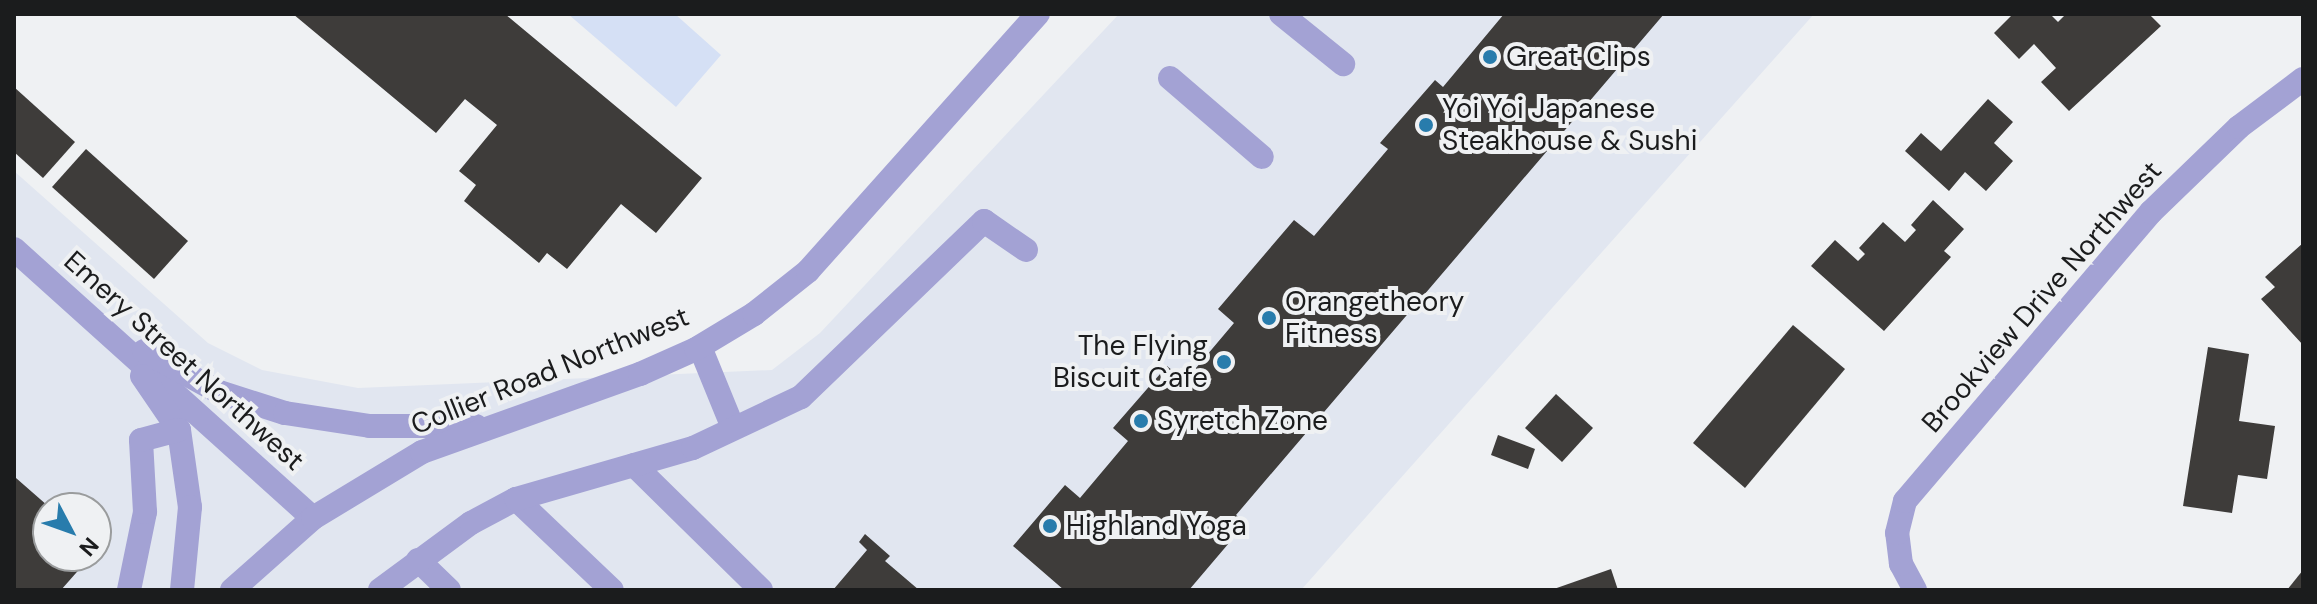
<!DOCTYPE html>
<style>
body{margin:0}
#map{position:relative;width:2317px;height:604px;overflow:hidden;background:#eff1f3;font-family:"DM Sans",sans-serif}
div>[style]{position:absolute}
[style*='--x']{left:calc(var(--x)*1px);top:calc(var(--y)*1px);width:calc(var(--w)*1px);rotate:calc(var(--a)*1deg)}
.built>*{inset:0;background:#e1e6f0}
.green>*{inset:0;background:#d5e0f5}
.building>*{inset:0;background:#3e3c3a}
.minor>*{height:24px;margin:-12px;padding:0 12px;transform-origin:12px;border-radius:12px;background:#a3a2d4}
.dots>*{width:22px;height:22px;translate:-50% -50%;box-sizing:border-box;border:4px solid #eff1f3;border-radius:50%}
span{translate:-50% -50%;white-space:nowrap;text-align:center;line-height:1.15;-webkit-text-stroke:8px #eff1f3;paint-order:stroke}
.poi-label{font-size:28px;color:#1b1c1d}
.left{translate:0 -50%;text-align:left}
.right{translate:-100% -50%;text-align:right}
.street-label{font-size:28px;color:#1b1c1d}
.frame{position:absolute;inset:0;border:16px solid #1b1c1d;pointer-events:none}
.north{position:absolute;left:32px;top:492px;width:80px;height:80px;box-sizing:border-box;background:#eff1f3;border:2px solid #9a9c9d;border-radius:50%;rotate:131deg;font-size:22px;font-weight:700;line-height:32px;text-align:center;color:#1b1c1d}
.north::after{content:'';display:block;margin:auto;width:28px;height:36px;background:#287cac;clip-path:polygon(50% 0,100% 100%,50% 72%,0 100%)}
</style>
<div id="map">
<div class="built">
<div style="clip-path:polygon(evenodd,1119px 14px,1814px 14px,1301px 590px,14px 590px,14px 171px,208px 343px,262px 370px,358px 388px,772px 370px,820px 333px,1119px 14px,48px 508px,96px 508px,96px 556px,48px 556px,48px 508px)"></div>
</div>
<div class="green">
<div style="clip-path:polygon(568px 14px,675px 14px,721px 55px,676px 107px)"></div>
</div>
<div class="building">
<div style="clip-path:polygon(293px 14px,505px 14px,702px 178px,656px 233px,621px 204px,567px 269px,547px 253px,539px 263px,464px 201px,476px 185px,459px 171px,497px 125px,465px 99px,436px 133px)"></div>
<div style="clip-path:polygon(1504px 14px,1664px 14px,1236px 515px,1246px 523px,1189px 590px,1064px 590px,1013px 546px,1065px 485px,1080px 498px,1128px 441px,1113px 428px,1167px 366px,1185px 381px,1234px 323px,1218px 309px,1294px 220px,1314px 236px,1388px 149px,1380px 143px,1435px 80px,1443px 87px)"></div>
<div style="clip-path:polygon(2013px 14px,2050px 14px,2058px 22px,2066px 14px,2149px 14px,2161px 26px,2069px 111px,2041px 82px,2056px 68px,2034px 44px,2019px 59px,1994px 33px)"></div>
<div style="clip-path:polygon(14px 87px,75px 142px,43px 178px,14px 152px)"></div>
<div style="clip-path:polygon(1988px 99px,2013px 122px,1994px 143px,2013px 161px,1986px 191px,1965px 172px,1949px 191px,1905px 151px,1921px 133px,1941px 151px)"></div>
<div style="clip-path:polygon(86px 149px,188px 241px,154px 279px,52px 187px)"></div>
<div style="clip-path:polygon(1933px 200px,1964px 229px,1944px 251px,1951px 257px,1884px 331px,1811px 266px,1835px 240px,1858px 261px,1865px 254px,1859px 248px,1883px 222px,1905px 242px,1916px 230px,1911px 225px)"></div>
<div style="clip-path:polygon(2303px 243px,2303px 345px,2261px 299px,2275px 287px,2265px 277px)"></div>
<div style="clip-path:polygon(1793px 325px,1845px 369px,1745px 488px,1693px 443px)"></div>
<div style="clip-path:polygon(2208px 347px,2249px 354px,2239px 421px,2275px 426px,2267px 479px,2238px 475px,2232px 513px,2183px 506px)"></div>
<div style="clip-path:polygon(1556px 394px,1593px 428px,1562px 462px,1525px 428px)"></div>
<div style="clip-path:polygon(1498px 435px,1535px 449px,1528px 469px,1491px 455px)"></div>
<div style="clip-path:polygon(16px 478px,48px 506px,48px 556px,91px 556px,61px 590px,14px 590px)"></div>
<div style="clip-path:polygon(865px 534px,890px 556px,885px 561px,919px 590px,833px 590px,867px 550px,859px 542px)"></div>
<div style="clip-path:polygon(1611px 569px,1618px 590px,1551px 590px)"></div>
<div style="clip-path:polygon(2303px 570px,2303px 590px,2287px 590px)"></div>
</div>
<div class="minor">
<div style="--x:1281;--y:14;--w:80;--a:38.9"></div>
<div style="--x:1170;--y:78;--w:121;--a:40.7"></div>
<div style="--x:14;--y:249;--w:402;--a:42"></div>
<div style="--x:700;--y:347;--w:87;--a:67.8"></div>
<div style="--x:144;--y:351;--w:85;--a:28.7"></div>
<div style="--x:219;--y:392;--w:69;--a:17.7"></div>
<div style="--x:285;--y:413;--w:86;--a:8.7"></div>
<div style="--x:370;--y:426;--w:106;--a:0"></div>
<div style="--x:142;--y:376;--w:65;--a:55.6"></div>
<div style="--x:179;--y:430;--w:78;--a:81.9"></div>
<div style="--x:190;--y:507;--w:83;--a:95.5"></div>
<div style="--x:634;--y:465;--w:178;--a:44.5"></div>
<div style="--x:516;--y:499;--w:132;--a:43.5"></div>
<div style="--x:418;--y:560;--w:43;--a:44.1"></div>
<div style="--x:129;--y:590;--w:80;--a:-78.4"></div>
<div style="--x:145;--y:512;--w:72;--a:-93.2"></div>
<div style="--x:141;--y:440;--w:39;--a:-15"></div>
<div style="--x:232;--y:590;--w:108;--a:-41.6"></div>
<div style="--x:313;--y:518;--w:127;--a:-31.2"></div>
<div style="--x:422;--y:452;--w:232;--a:-19.7"></div>
<div style="--x:640;--y:374;--w:61;--a:-24.1"></div>
<div style="--x:696;--y:349;--w:68;--a:-31.1"></div>
<div style="--x:754;--y:314;--w:69;--a:-38.5"></div>
<div style="--x:808;--y:271;--w:345;--a:-48.2"></div>
<div style="--x:380;--y:590;--w:113;--a:-36.4"></div>
<div style="--x:471;--y:523;--w:51;--a:-28.1"></div>
<div style="--x:516;--y:499;--w:184;--a:-16.1"></div>
<div style="--x:693;--y:448;--w:119;--a:-25.3"></div>
<div style="--x:801;--y:397;--w:254;--a:-43.9"></div>
<div style="--x:984;--y:221;--w:51;--a:34.6"></div>
<div style="--x:1915;--y:590;--w:30;--a:-118"></div>
<div style="--x:1901;--y:564;--w:31;--a:-97"></div>
<div style="--x:1897;--y:533;--w:33;--a:-76"></div>
<div style="--x:1905;--y:501;--w:380;--a:-49.6"></div>
<div style="--x:2151;--y:212;--w:122;--a:-44"></div>
<div style="--x:2239;--y:127;--w:80;--a:-36.9"></div>
</div>
<div class="dots">
<div style="left:1490px;top:57px;background:#287cac"></div>
<div style="left:1426px;top:125px;background:#287cac"></div>
<div style="left:1269px;top:318px;background:#287cac"></div>
<div style="left:1224px;top:362px;background:#287cac"></div>
<div style="left:1141px;top:421px;background:#287cac"></div>
<div style="left:1050px;top:526px;background:#287cac"></div>
</div>
<div class="poi-label">
<span class="left" style="left:1506px;top:57px">Great Clips</span>
<span class="left" style="left:1442px;top:125px">Yoi Yoi Japanese<br>Steakhouse &amp; Sushi</span>
<span class="left" style="left:1285px;top:318px">Orangetheory<br>Fitness</span>
<span class="right" style="left:1208px;top:362px">The Flying<br>Biscuit Cafe</span>
<span class="left" style="left:1157px;top:421px">Syretch Zone</span>
<span class="left" style="left:1066px;top:526px">Highland Yoga</span>
</div>
<div class="street-label">
<span style="left:2042px;top:297px;rotate:-49deg">Brookview Drive Northwest</span>
<span style="left:184px;top:361px;rotate:42deg">Emery Street Northwest</span>
<span style="left:550px;top:371px;rotate:-22deg">Collier Road Northwest</span>
</div>
<div class="frame"></div>
<div class="north">N</div>
</div>
